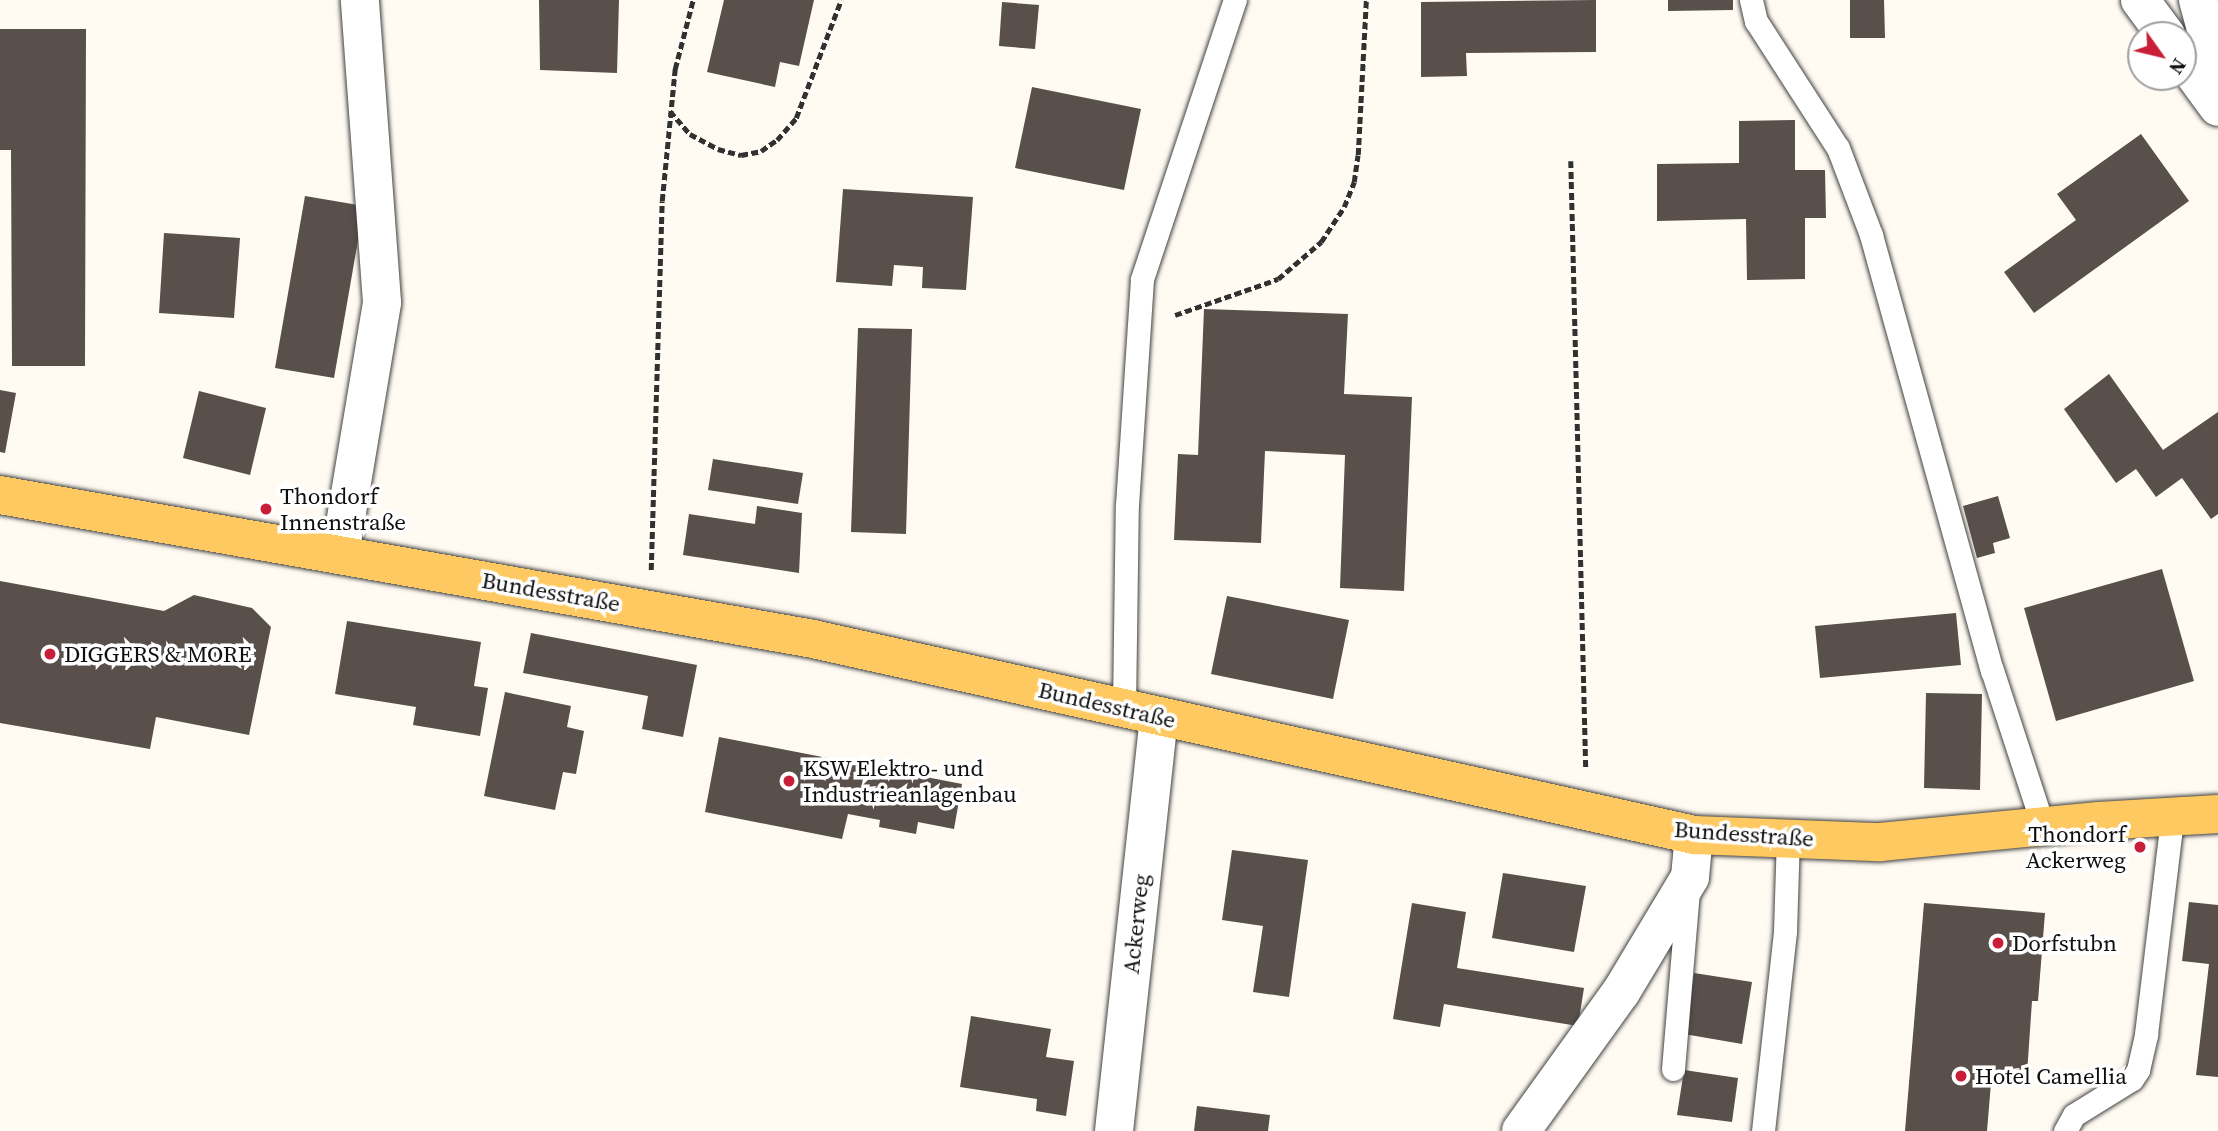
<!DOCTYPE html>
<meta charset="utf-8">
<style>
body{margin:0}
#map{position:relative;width:2218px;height:1131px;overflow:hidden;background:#fffbf2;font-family:"Source Serif 4",serif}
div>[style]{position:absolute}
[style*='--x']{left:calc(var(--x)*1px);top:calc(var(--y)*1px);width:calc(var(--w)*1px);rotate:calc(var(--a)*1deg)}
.building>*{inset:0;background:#594f4b}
.path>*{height:4.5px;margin-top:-2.25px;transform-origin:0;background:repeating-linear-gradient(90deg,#313131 0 7px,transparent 0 10.5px)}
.roads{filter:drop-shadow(0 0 2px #424242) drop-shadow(0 0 2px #424242)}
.service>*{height:23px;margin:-11.5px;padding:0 11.5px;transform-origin:11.5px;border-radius:11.5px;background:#fff}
.minor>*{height:38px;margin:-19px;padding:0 19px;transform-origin:19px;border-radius:19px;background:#fff}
.primary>*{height:38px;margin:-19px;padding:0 19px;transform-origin:19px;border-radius:19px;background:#ffc962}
.dots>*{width:19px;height:19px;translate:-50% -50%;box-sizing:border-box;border:4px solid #fff;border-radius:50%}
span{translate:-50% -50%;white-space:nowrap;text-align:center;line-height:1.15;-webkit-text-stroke:7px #fff;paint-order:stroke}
.poi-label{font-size:23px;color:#0f0f0f}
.left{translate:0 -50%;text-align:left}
.right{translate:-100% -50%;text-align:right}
.street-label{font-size:23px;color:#0f0f0f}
.north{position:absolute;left:2127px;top:21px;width:70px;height:70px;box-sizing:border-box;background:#fff;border:2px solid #9f9f9f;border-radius:50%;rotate:124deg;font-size:19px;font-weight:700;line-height:28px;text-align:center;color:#0f0f0f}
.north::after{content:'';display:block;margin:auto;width:24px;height:32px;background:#c91e37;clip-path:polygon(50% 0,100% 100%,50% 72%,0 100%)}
</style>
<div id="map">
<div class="building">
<div style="clip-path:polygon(539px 0,619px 0,617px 73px,540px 70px)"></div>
<div style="clip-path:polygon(724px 0,814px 0,799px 66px,780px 62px,775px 87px,707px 72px)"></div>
<div style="clip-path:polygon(1596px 0,1596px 52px,1466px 53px,1467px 76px,1421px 77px,1421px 2px)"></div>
<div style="clip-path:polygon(1668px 0,1733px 0,1733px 10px,1668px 11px)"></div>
<div style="clip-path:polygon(1850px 0,1884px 0,1885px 38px,1850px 38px)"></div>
<div style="clip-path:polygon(1002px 2px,1039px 5px,1035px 49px,999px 46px)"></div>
<div style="clip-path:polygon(0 29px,86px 29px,85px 366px,12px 366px,11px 150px,0 150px)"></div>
<div style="clip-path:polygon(1032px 87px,1141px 109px,1124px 190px,1015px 168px)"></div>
<div style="clip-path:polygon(1795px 120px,1795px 170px,1825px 170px,1826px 218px,1805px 218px,1805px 279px,1747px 280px,1746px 219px,1657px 221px,1657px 164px,1739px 163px,1739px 121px)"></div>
<div style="clip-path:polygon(2141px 134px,2189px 201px,2034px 313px,2004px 272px,2076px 220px,2057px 194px)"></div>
<div style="clip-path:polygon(843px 189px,973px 197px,966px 290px,922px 288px,923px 267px,894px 265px,892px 286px,836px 282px)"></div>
<div style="clip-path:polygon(305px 196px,364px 206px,334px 378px,275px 368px)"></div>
<div style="clip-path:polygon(164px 233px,240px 238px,234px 318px,159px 313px)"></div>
<div style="clip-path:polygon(1204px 309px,1348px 314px,1344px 394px,1412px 397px,1404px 591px,1340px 588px,1345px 455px,1265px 451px,1261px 543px,1174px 540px,1178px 454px,1198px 455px)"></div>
<div style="clip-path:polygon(858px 328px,912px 329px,906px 534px,851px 532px)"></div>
<div style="clip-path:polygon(2109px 374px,2163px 450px,2218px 412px,2218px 514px,2211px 519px,2182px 478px,2156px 497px,2136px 469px,2116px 483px,2064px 409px)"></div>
<div style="clip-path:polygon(0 390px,16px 393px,5px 453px,0 452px)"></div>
<div style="clip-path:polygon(199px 391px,266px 408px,250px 475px,183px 458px)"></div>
<div style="clip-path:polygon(713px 459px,803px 473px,798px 504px,708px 490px)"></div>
<div style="clip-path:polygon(1998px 496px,2010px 538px,1993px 543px,1995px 553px,1977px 558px,1963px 506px)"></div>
<div style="clip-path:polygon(757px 506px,802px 513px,799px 573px,683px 555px,689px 514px,755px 524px)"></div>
<div style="clip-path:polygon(2162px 569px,2194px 681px,2056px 721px,2024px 608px)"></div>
<div style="clip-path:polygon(0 581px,164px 611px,194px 595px,252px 608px,271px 627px,249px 735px,156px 717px,150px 749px,0 723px)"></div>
<div style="clip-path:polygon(1227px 596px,1349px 620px,1333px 699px,1211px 674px)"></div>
<div style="clip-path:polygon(1956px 613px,1961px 665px,1820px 678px,1815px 626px)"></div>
<div style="clip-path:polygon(347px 621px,481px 642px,474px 686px,488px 688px,480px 736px,413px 725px,416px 707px,335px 694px)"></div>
<div style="clip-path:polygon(531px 633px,697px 665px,683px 737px,642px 729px,648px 696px,523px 673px)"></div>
<div style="clip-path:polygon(505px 692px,571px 706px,567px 727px,584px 731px,576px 774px,563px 772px,555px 810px,484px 796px)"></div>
<div style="clip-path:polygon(1926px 693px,1982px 694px,1980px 790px,1924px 788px)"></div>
<div style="clip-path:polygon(719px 737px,962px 784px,954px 829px,918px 822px,916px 834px,879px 827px,880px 820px,848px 814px,842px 839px,705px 812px)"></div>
<div style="clip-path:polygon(1232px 850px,1308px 860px,1289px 997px,1253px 992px,1263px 926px,1222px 920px)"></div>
<div style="clip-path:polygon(1503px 873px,1586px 886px,1574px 952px,1492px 938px)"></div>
<div style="clip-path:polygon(2189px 902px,2218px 905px,2218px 1077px,2196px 1075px,2209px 964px,2182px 961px)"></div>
<div style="clip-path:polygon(1412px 903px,1466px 912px,1457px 968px,1584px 988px,1578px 1026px,1444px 1004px,1440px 1027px,1393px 1019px)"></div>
<div style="clip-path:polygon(1924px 903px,2045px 913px,2038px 1001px,2032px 1001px,2027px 1074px,1992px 1071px,1987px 1131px,1905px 1131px)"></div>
<div style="clip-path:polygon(1694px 973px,1752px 982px,1742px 1044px,1684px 1034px)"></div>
<div style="clip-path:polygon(971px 1016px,1051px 1029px,1046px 1057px,1074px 1061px,1066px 1116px,1036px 1111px,1037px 1099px,960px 1087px)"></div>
<div style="clip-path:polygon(1684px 1070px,1738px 1078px,1732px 1122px,1677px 1115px)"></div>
<div style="clip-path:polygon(1197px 1106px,1270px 1115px,1268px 1131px,1194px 1131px)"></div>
</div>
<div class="path">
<div style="--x:670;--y:111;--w:30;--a:49"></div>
<div style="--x:690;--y:134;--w:32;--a:28"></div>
<div style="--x:718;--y:149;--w:24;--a:15"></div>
<div style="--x:741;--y:155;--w:20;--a:-11"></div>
<div style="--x:761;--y:151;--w:19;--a:-35"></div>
<div style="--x:777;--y:140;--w:29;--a:-49"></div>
<div style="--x:796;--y:118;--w:126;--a:-69.1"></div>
<div style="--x:1571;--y:161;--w:608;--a:88.59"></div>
<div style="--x:1175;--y:315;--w:109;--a:-19.3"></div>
<div style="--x:1278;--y:279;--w:57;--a:-40.7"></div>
<div style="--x:1321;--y:242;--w:42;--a:-56.7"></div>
<div style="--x:1344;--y:207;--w:27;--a:-68"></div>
<div style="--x:1354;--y:182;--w:27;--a:-82"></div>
<div style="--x:1358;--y:155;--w:155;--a:-87"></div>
<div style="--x:651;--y:570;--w:369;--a:-88.3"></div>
<div style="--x:662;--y:201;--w:133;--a:-84.4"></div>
<div style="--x:675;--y:69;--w:71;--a:-75.4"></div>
</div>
<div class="roads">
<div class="service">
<div style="--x:1751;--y:0;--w:22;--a:77"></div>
<div style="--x:1756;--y:21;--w:151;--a:57.2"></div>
<div style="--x:1838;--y:148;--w:93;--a:69.2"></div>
<div style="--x:1871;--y:235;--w:452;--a:74.5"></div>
<div style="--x:1992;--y:670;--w:164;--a:71.9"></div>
<div style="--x:1124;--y:708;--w:203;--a:-89.2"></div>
<div style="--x:1127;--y:505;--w:226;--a:-86.2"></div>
<div style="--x:1142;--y:279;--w:294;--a:-71.6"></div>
<div style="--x:1673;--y:1069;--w:179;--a:-85.2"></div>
<div style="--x:1763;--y:1131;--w:201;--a:-83.7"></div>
<div style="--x:1785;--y:931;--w:94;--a:-88.2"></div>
<div style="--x:2065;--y:1131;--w:18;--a:-61"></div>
<div style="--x:2074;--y:1115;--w:68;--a:-31.8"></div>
<div style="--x:2132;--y:1079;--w:11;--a:-56"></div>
<div style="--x:2138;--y:1070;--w:37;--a:-77"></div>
<div style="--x:2146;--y:1034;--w:218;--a:-83.1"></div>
</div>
<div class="minor">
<div style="--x:2140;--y:0;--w:44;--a:53.4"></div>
<div style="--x:2198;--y:0;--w:76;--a:74.7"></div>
<div style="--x:2183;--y:59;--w:59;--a:53.9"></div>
<div style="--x:340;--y:554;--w:255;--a:-80.5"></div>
<div style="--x:382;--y:302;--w:303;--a:-94.2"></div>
<div style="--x:1114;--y:1131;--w:416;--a:-83.8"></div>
<div style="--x:1521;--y:1131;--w:171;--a:-54.3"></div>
<div style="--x:1621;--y:992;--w:134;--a:-59"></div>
<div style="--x:1690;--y:877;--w:42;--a:-84.6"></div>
</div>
<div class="primary">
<div style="--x:0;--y:495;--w:826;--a:10.04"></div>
<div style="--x:813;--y:639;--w:903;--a:12.54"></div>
<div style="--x:1694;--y:835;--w:186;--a:2.2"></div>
<div style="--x:1880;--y:842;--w:220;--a:-5.5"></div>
<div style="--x:2099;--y:821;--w:119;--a:-3.4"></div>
</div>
</div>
<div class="dots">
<div style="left:266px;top:509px;background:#c91e37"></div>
<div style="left:50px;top:654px;background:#c91e37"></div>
<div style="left:789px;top:781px;background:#c91e37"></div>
<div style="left:2140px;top:847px;background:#c91e37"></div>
<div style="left:1998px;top:943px;background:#c91e37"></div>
<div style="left:1961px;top:1076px;background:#c91e37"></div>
</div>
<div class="poi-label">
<span class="left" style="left:280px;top:509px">Thondorf<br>Innenstraße</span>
<span class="left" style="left:64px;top:654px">DIGGERS &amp; MORE</span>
<span class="left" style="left:803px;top:781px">KSW Elektro- und<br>Industrieanlagenbau</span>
<span class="right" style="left:2126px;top:847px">Thondorf<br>Ackerweg</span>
<span class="left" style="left:2012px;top:943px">Dorfstubn</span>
<span class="left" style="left:1975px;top:1076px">Hotel Camellia</span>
</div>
<div class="street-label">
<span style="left:551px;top:592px;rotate:10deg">Bundesstraße</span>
<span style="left:1107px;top:705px;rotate:13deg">Bundesstraße</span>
<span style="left:1744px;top:834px;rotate:4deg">Bundesstraße</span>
<span style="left:1136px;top:924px;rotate:-84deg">Ackerweg</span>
</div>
<div class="north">N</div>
</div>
